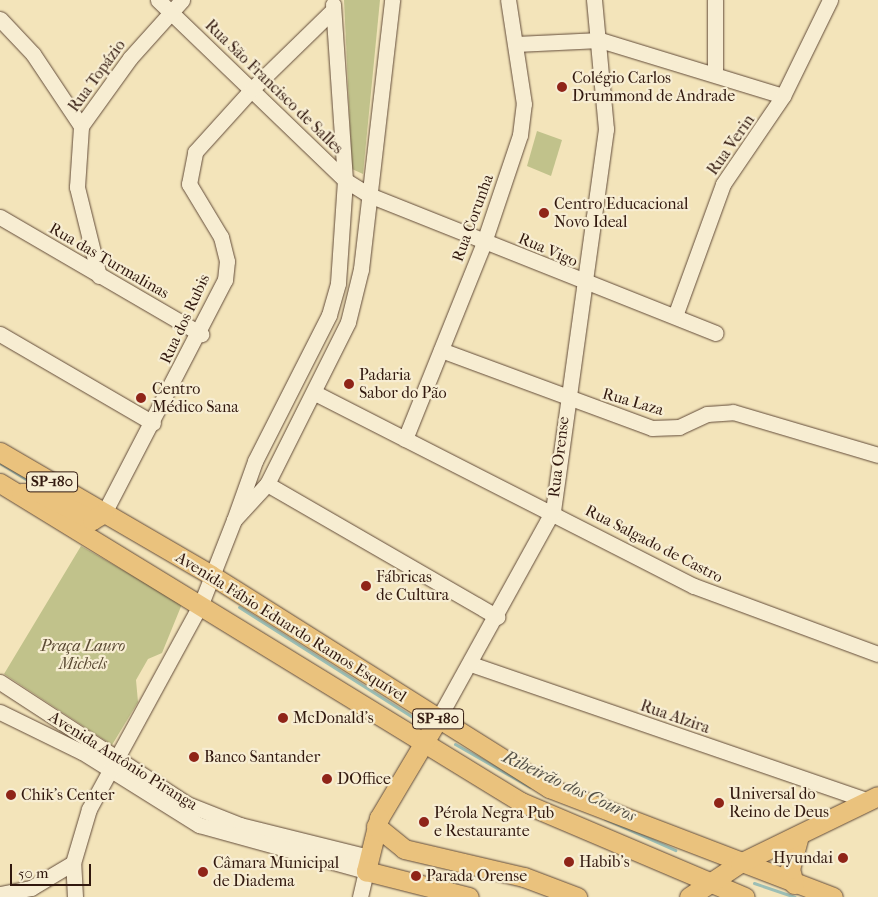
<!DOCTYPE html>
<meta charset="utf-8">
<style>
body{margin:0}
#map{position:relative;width:878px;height:897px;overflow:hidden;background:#f3e4ba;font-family:"IM FELL French Canon",serif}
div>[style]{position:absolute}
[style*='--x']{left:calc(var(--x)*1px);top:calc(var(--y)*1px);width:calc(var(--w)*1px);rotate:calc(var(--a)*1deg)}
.green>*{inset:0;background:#c1c28b}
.stream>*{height:3px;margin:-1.5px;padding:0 1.5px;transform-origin:1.5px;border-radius:1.5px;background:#9cbeb5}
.roads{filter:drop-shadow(0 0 1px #624b39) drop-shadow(0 0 1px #624b39)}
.minor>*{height:15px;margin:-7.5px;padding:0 7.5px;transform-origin:7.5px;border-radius:7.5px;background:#f7edd2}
.major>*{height:19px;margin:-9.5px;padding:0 9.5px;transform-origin:9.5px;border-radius:9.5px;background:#eac27d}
.dots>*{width:14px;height:14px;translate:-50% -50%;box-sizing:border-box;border:2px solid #f7edd2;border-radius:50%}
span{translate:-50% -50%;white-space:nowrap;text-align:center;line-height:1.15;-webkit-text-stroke:4.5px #f7edd2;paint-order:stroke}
.shield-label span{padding:1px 4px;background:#f7edd2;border:1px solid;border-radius:4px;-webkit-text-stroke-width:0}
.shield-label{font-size:15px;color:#31180e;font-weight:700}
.street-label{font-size:16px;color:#31180e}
.poi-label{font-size:16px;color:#31180e}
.left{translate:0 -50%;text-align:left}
.right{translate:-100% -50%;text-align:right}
.park-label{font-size:16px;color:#5c4b34;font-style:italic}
.water-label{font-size:18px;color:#565248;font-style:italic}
.scale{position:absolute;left:10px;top:864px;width:81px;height:22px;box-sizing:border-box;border:2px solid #31180e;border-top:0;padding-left:6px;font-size:15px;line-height:18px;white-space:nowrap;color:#31180e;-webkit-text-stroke:4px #f7edd2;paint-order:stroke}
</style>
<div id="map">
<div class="green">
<div style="clip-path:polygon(344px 0,380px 0,363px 174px,352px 169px)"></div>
<div style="clip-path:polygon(537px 131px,562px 140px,551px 176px,527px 166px)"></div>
<div style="clip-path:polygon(81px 546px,182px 604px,162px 653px,148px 659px,136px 680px,138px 702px,112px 745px,4px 674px)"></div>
</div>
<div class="stream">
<div style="--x:0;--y:463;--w:36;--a:32"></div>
<div style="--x:239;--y:607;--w:205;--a:32.4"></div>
<div style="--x:455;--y:744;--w:86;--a:29.8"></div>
<div style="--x:605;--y:819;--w:77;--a:23.9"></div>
<div style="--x:754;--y:883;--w:43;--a:18.9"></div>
</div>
<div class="roads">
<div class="minor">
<div style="--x:158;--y:0;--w:260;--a:43.9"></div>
<div style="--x:345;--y:180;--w:28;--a:32"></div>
<div style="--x:369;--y:195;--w:373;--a:21.7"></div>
<div style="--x:0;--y:19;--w:48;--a:46.7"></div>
<div style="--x:33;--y:54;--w:87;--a:56.3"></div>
<div style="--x:516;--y:44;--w:84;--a:-2.7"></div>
<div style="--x:600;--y:40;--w:191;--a:17"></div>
<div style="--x:715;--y:71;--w:71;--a:-90"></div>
<div style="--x:0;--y:217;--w:233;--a:30.2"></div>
<div style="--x:99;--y:276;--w:92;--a:-103.9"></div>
<div style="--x:77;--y:187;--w:61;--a:-86.2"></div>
<div style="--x:81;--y:126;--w:84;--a:-54.2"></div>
<div style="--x:130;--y:58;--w:78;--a:-48.1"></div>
<div style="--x:675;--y:316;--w:140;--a:-70"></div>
<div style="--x:723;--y:184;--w:107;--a:-55.7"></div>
<div style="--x:783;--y:96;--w:107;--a:-63.9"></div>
<div style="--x:0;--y:334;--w:177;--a:30.2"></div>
<div style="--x:441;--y:350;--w:225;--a:20.3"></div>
<div style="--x:652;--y:428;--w:27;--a:-2"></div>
<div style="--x:679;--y:427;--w:31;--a:-25"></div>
<div style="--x:707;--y:414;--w:26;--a:-4"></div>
<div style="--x:733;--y:412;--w:151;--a:16.5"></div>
<div style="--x:315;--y:393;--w:425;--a:27"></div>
<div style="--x:694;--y:586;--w:196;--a:20.3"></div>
<div style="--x:405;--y:439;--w:212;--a:-68.1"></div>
<div style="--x:484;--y:242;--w:113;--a:-71.4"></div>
<div style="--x:520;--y:135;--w:31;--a:-83"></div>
<div style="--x:524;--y:104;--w:105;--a:-98.7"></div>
<div style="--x:267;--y:484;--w:266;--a:30"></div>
<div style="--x:104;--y:513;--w:263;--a:-62.6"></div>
<div style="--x:225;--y:280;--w:19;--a:-84"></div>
<div style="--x:227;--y:261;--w:25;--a:-104"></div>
<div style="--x:221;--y:237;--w:62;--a:-121.1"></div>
<div style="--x:189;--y:184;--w:33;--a:-79"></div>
<div style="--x:195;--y:152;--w:85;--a:-47.9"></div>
<div style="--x:252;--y:89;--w:113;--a:-44.3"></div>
<div style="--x:234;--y:520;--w:63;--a:-70.4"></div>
<div style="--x:255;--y:461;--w:164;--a:-63.1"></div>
<div style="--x:329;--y:315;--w:33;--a:-74"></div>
<div style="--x:338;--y:283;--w:103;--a:-86.1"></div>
<div style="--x:345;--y:180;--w:176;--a:-93.9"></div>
<div style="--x:471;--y:664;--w:420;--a:19"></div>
<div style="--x:0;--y:682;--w:223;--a:33.1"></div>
<div style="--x:187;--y:804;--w:57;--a:21.6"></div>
<div style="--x:240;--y:825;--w:133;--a:13.9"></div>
<div style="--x:0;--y:712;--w:91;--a:26"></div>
<div style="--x:82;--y:752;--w:138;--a:32"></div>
<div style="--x:199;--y:825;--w:173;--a:15.4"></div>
<div style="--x:366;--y:871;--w:27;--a:103"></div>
<div style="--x:438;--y:719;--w:238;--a:-61.1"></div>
<div style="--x:553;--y:511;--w:386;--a:-82.1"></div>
<div style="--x:606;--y:129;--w:130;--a:-95.3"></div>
<div style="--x:0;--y:894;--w:32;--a:-11"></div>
<div style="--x:31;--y:888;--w:49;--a:-30.8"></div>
<div style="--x:75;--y:897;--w:34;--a:-93"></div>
<div style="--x:73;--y:863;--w:56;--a:-73.5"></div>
<div style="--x:89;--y:809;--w:234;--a:-61.4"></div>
<div style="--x:201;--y:604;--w:90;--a:-68.6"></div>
<div style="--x:234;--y:520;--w:49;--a:-47.5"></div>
<div style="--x:267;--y:484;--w:181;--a:-63.4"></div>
<div style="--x:348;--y:322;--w:55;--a:-76.2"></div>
<div style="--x:361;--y:269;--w:271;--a:-83.4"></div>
</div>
<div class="major">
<div style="--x:0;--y:452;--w:244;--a:30.2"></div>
<div style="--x:211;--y:575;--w:400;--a:32.2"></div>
<div style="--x:549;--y:788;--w:304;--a:21"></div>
<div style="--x:0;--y:483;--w:611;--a:31.48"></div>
<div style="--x:521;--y:802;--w:243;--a:23"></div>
<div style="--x:21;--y:493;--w:19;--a:0"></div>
<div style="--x:40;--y:493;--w:59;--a:27.4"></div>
<div style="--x:92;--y:520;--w:14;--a:-30"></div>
<div style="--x:438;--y:719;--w:115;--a:120.8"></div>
<div style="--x:379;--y:818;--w:55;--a:103.8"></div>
<div style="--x:366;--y:871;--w:106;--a:14.2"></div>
<div style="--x:376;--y:826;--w:36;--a:39"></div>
<div style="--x:404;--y:849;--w:123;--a:13.1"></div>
<div style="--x:524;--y:877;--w:57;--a:20.7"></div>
<div style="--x:794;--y:884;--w:16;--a:-105"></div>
<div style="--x:790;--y:869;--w:35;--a:-75"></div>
<div style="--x:689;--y:897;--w:61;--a:-33.7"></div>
<div style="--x:740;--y:863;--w:153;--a:-25.9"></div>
</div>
</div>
<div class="dots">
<div style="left:562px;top:87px;background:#8f2418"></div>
<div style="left:544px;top:213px;background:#8f2418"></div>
<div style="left:349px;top:384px;background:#8f2418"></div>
<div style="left:141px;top:398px;background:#8f2418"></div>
<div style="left:366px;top:586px;background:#8f2418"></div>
<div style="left:283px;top:718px;background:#8f2418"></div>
<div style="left:194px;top:757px;background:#8f2418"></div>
<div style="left:327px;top:779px;background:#8f2418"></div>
<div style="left:11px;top:795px;background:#8f2418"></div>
<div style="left:719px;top:803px;background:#8f2418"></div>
<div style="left:424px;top:822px;background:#8f2418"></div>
<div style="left:843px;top:858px;background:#8f2418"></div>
<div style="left:569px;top:862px;background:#8f2418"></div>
<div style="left:203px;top:872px;background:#8f2418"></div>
<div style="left:416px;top:876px;background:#8f2418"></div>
</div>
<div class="shield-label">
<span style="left:52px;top:482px">SP-180</span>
<span style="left:438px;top:719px">SP-180</span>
</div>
<div class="street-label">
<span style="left:97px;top:76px;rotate:-54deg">Rua Topázio</span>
<span style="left:274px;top:87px;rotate:44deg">Rua São Francisco de Salles</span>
<span style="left:731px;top:145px;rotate:-55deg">Rua Verin</span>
<span style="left:473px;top:218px;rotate:-70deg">Rua Corunha</span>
<span style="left:548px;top:250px;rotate:23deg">Rua Vigo</span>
<span style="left:109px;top:261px;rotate:30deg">Rua das Turmalinas</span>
<span style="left:185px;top:319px;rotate:-65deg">Rua dos Rubis</span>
<span style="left:633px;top:402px;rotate:16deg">Rua Laza</span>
<span style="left:559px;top:457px;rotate:-83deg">Rua Orense</span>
<span style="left:654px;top:544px;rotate:27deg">Rua Salgado de Castro</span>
<span style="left:291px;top:627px;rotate:32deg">Avenida Fábio Eduardo Ramos Esquível</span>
<span style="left:675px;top:717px;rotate:19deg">Rua Alzira</span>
<span style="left:123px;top:761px;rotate:32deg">Avenida Antônio Piranga</span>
</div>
<div class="poi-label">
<span class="left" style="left:572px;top:87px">Colégio Carlos<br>Drummond de Andrade</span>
<span class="left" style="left:554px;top:213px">Centro Educacional<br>Novo Ideal</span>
<span class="left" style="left:359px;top:384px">Padaria<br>Sabor do Pão</span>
<span class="left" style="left:152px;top:398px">Centro<br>Médico Sana</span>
<span class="left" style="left:376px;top:586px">Fábricas<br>de Cultura</span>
<span class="left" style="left:293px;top:718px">McDonald's</span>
<span class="left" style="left:204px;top:757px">Banco Santander</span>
<span class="left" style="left:337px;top:779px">DOffice</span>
<span class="left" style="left:729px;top:803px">Universal do<br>Reino de Deus</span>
<span class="left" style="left:21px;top:795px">Chik's Center</span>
<span class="left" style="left:434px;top:822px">Pérola Negra Pub<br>e Restaurante</span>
<span class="right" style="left:833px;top:858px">Hyundai</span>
<span class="left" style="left:579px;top:862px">Habib's</span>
<span class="left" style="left:213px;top:872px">Câmara Municipal<br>de Diadema</span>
<span class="left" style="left:426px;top:876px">Parada Orense</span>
</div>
<div class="park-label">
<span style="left:83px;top:655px">Praça Lauro<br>Michels</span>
</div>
<div class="water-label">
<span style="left:569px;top:787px;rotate:25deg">Ribeirão dos Couros</span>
</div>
<div class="scale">50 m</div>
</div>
